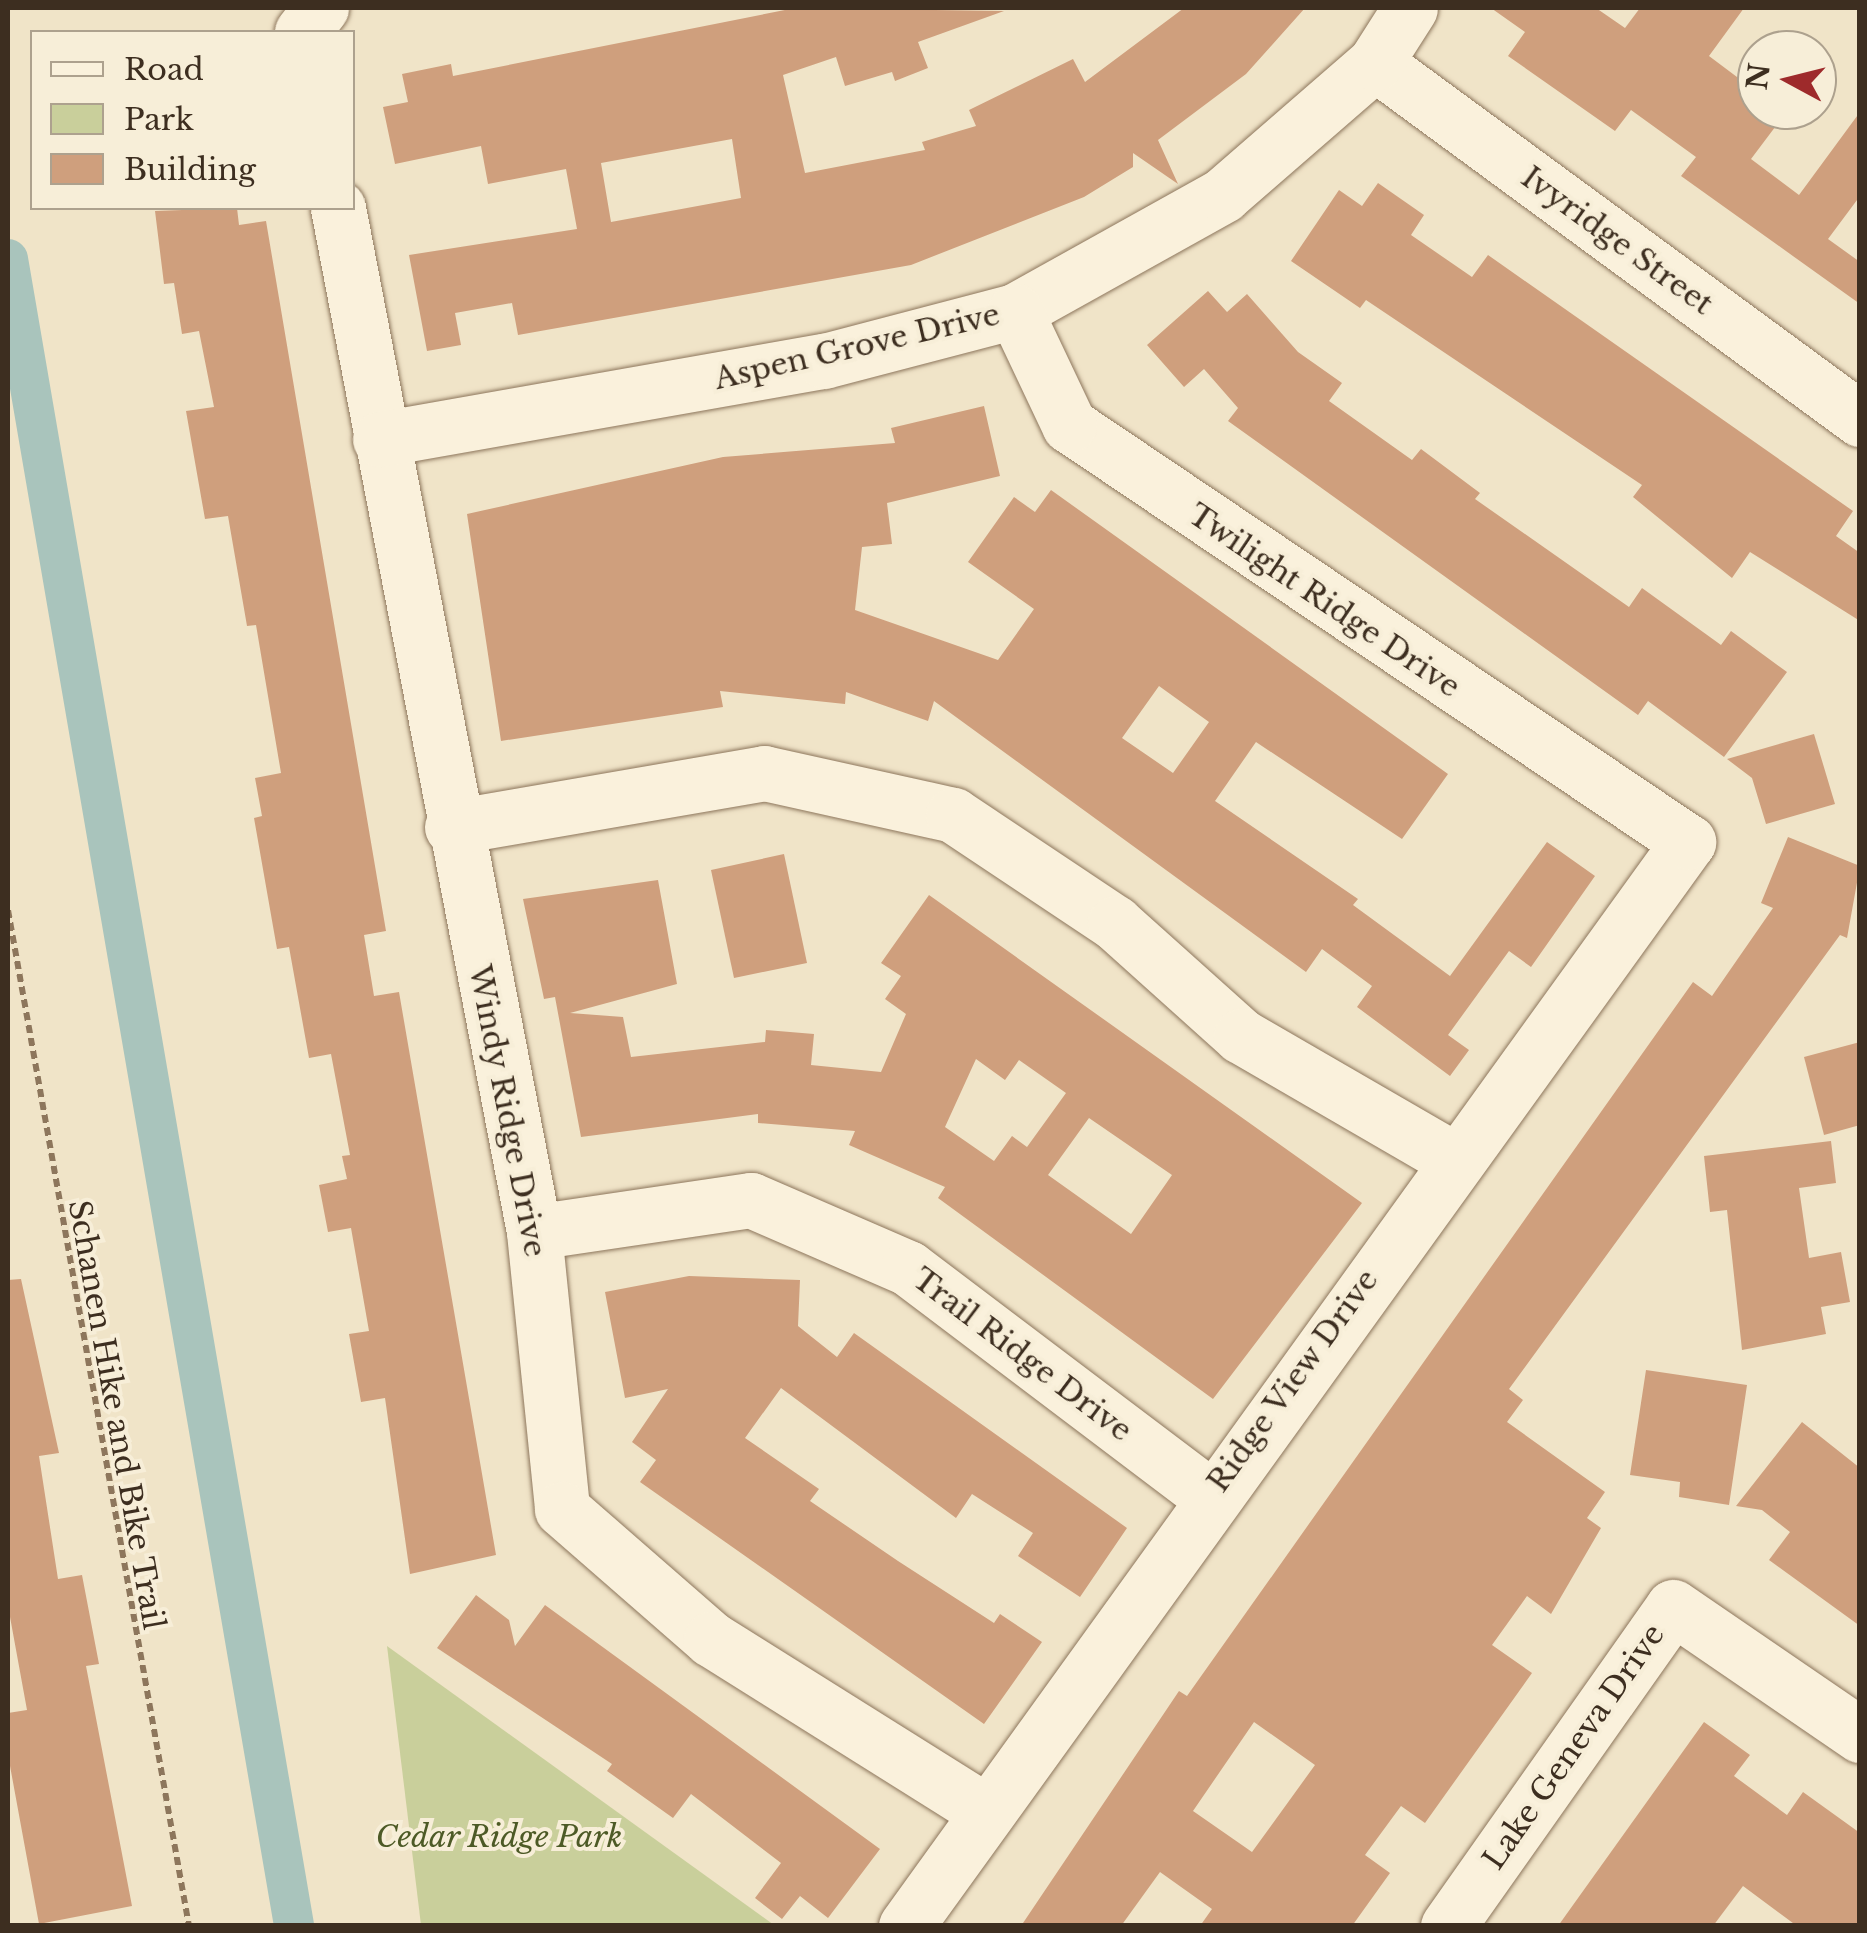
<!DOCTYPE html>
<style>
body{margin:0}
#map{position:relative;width:1867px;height:1933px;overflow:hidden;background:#f0e4c8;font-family:"Libre Baskerville",serif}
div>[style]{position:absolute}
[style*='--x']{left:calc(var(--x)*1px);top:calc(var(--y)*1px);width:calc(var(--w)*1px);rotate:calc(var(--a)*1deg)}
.green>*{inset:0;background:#c9cf9b}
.canal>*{height:40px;margin:-20px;padding:0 20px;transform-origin:20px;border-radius:20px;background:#a9c4bc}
.building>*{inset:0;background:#cf9f7d}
.path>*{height:6px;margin-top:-3px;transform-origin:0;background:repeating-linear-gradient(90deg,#8d765c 0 8px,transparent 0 13px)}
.roads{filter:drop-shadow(0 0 2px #8d765c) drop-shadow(0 0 2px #8d765c)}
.minor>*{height:55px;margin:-27.5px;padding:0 27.5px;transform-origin:27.5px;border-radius:27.5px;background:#faf1dc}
span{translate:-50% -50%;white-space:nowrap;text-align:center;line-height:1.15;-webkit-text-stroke:8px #f7eed8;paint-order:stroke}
.street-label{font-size:30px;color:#3d2e20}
.park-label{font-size:30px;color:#4d5a26;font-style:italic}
.frame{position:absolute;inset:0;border:10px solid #3d2e20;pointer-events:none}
.legend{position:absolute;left:30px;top:30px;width:325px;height:180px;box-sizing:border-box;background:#f7eed8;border:2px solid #ada18e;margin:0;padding:12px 18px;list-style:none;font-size:30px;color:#3d2e20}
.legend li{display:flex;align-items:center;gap:20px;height:50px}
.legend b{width:50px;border:2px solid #ada18e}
.north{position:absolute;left:1737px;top:30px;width:100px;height:100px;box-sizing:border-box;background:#f7eed8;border:2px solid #ada18e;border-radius:50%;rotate:277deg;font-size:28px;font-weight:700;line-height:40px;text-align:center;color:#3d2e20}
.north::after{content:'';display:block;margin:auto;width:35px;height:45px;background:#9e2a2b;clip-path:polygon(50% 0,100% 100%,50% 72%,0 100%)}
</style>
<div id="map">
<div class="green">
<div style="clip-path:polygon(387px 1646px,774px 1925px,421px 1925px)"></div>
</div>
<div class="canal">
<div style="--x:8;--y:259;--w:1691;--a:80.26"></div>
</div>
<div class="building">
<div style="clip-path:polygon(evenodd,795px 8px,1004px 11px,918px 42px,928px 68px,895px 81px,892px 72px,845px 86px,836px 57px,783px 75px,805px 173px,925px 150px,922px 142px,976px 126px,969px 110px,1073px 59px,1085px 82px,1184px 8px,1305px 8px,1246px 74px,1158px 140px,1178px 184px,1133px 153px,1133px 167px,1084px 197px,911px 265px,518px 335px,512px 303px,455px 313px,461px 345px,427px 351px,409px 255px,577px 229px,566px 169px,488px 184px,481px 146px,395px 164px,383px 107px,408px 102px,402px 74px,451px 64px,453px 76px,795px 8px,732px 139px,741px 198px,611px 222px,601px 163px,732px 139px)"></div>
<div style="clip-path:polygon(1491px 8px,1596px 8px,1625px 28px,1640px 8px,1744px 8px,1709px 56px,1757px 92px,1757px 110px,1788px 110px,1751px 159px,1799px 195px,1860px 112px,1860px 196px,1828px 239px,1860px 262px,1860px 304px,1681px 176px,1696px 157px,1631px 110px,1615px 131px,1508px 56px,1525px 32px)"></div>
<div style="clip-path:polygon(1378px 183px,1424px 215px,1411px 235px,1472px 277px,1488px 255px,1853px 511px,1836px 536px,1860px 553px,1860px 621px,1750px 552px,1732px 578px,1633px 497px,1642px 485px,1366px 300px,1360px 308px,1291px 261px,1339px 190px,1362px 206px)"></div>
<div style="clip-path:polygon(237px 208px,239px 225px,266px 221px,386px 931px,364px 935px,374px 996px,399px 992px,496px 1555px,410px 1574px,385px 1398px,361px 1402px,349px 1334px,369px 1331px,351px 1228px,328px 1232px,319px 1185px,347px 1179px,342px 1156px,350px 1155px,331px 1054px,309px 1058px,289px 947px,277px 949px,254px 818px,262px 816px,255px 778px,281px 773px,256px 625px,247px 626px,228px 516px,205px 519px,186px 411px,214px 407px,199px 331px,182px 334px,174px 283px,164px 284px,155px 211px)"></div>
<div style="clip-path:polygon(1208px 291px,1227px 312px,1247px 294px,1298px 352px,1342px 383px,1329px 401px,1412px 460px,1421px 449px,1480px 493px,1475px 499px,1629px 607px,1642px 588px,1721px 645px,1731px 631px,1787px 672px,1724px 757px,1648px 701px,1638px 715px,1228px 421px,1238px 408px,1204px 369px,1184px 387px,1147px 345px)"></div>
<div style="clip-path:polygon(evenodd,984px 406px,1000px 476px,887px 503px,892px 544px,862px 547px,855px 610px,998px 660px,1034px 609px,968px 562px,1014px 497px,1035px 512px,1051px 490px,1448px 774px,1402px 839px,1256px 742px,1215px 801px,1358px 899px,1353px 905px,1450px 976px,1547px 842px,1595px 876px,1531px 967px,1509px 951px,1448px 1035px,1469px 1050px,1450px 1076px,1357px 1007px,1372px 986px,1322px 949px,1306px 972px,934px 701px,928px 721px,846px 692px,845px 704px,720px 691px,723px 707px,501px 741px,467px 514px,723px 457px,895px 443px,891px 428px,984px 406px,1159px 686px,1209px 722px,1173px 773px,1122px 738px,1159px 686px)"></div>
<div style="clip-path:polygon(1814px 734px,1835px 804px,1766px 824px,1752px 778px,1727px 759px)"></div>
<div style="clip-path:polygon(evenodd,1788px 837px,1860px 866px,1847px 938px,1840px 935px,1509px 1389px,1523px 1400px,1507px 1422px,1605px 1492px,1587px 1518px,1601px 1528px,1551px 1614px,1527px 1596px,1492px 1645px,1532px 1673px,1425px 1823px,1401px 1806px,1365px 1855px,1390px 1873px,1352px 1926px,1200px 1926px,1212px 1909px,1160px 1872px,1121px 1926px,1021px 1926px,1179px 1691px,1187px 1696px,1693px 982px,1712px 996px,1773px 908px,1761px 903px,1788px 837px,1254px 1722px,1315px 1765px,1252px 1852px,1193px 1811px,1254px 1722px)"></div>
<div style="clip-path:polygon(784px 854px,807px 963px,734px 978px,711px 870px)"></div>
<div style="clip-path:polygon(evenodd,658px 880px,677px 984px,570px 1013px,623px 1017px,631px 1057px,765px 1042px,766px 1030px,814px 1034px,811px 1065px,881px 1072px,906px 1014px,885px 999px,901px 976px,881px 963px,929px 895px,1362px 1203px,1213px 1399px,938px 1198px,945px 1187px,849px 1145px,855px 1131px,758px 1123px,758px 1114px,581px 1137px,555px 997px,544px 999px,523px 899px,658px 880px,976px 1059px,1005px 1080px,1019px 1060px,1066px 1093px,1027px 1147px,1012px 1136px,994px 1161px,945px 1127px,976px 1059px,658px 880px,1089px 1118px,1172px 1175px,1131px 1234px,1048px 1175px,1089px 1118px)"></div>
<div style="clip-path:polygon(1860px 1042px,1860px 1125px,1824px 1135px,1804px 1057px)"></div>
<div style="clip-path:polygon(1831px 1141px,1836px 1183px,1799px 1188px,1809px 1258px,1841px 1252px,1850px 1302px,1821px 1307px,1826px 1334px,1742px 1350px,1727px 1210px,1710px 1212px,1704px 1156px)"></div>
<div style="clip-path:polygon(689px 1276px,800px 1280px,798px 1326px,837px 1357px,854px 1333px,1127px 1528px,1080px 1597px,1018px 1556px,1033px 1533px,972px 1494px,956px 1518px,781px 1388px,745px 1438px,819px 1489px,810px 1501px,898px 1561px,994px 1623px,1000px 1614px,1042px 1642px,984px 1724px,640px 1482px,656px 1460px,632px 1442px,668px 1389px,625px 1398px,605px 1292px)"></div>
<div style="clip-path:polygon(21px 1279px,59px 1453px,39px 1456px,58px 1579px,82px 1575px,99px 1664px,86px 1666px,132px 1906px,39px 1924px,8px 1755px,8px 1713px,27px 1710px,8px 1606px,8px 1280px)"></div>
<div style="clip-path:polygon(1646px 1370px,1747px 1385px,1729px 1505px,1679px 1497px,1680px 1482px,1630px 1475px)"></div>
<div style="clip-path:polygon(1802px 1422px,1860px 1468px,1860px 1626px,1769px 1560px,1790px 1532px,1762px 1510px,1736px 1506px)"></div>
<div style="clip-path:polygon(476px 1595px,509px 1620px,515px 1646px,545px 1605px,880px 1849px,828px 1918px,800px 1896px,782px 1919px,755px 1898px,781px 1863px,691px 1794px,673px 1818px,607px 1771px,612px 1764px,437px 1648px)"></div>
<div style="clip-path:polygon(1704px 1722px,1750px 1755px,1734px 1776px,1787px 1815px,1803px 1792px,1860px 1833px,1860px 1926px,1797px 1926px,1743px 1886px,1713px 1926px,1558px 1926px)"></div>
</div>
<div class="path">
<div style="--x:8;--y:910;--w:1032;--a:79.9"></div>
</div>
<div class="roads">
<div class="minor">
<div style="--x:302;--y:32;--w:31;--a:-52"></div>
<div style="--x:1375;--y:63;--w:602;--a:36.28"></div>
<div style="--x:338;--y:208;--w:1043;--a:79.16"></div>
<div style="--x:534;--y:1232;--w:278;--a:84.2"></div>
<div style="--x:562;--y:1509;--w:198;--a:41.1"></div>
<div style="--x:711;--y:1639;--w:320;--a:32.1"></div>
<div style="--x:380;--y:439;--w:451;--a:-10"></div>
<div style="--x:824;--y:361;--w:197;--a:-14.7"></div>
<div style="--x:1015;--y:311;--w:238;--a:-29.1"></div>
<div style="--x:1223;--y:195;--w:201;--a:-41"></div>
<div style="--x:1375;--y:63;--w:65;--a:-57.5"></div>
<div style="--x:452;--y:827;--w:317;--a:-9.8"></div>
<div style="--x:764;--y:773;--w:194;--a:12.5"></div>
<div style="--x:953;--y:815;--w:195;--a:33.7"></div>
<div style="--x:1115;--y:923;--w:169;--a:41.9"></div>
<div style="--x:1241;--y:1036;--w:247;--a:30.1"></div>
<div style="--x:534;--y:1232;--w:219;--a:-8.4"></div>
<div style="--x:751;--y:1200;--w:171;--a:23.4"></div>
<div style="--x:908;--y:1268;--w:378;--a:37.1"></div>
<div style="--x:906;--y:1926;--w:1337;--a:-54.19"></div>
<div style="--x:1688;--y:842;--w:746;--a:-146.03"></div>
<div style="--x:1069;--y:425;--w:126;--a:-115.3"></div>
<div style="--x:1448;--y:1926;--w:390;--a:-54.8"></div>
<div style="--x:1673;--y:1607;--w:227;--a:34.4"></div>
</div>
</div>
<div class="street-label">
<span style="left:1617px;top:241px;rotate:36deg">Ivyridge Street</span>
<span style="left:857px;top:347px;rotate:-13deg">Aspen Grove Drive</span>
<span style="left:1324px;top:601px;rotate:34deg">Twilight Ridge Drive</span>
<span style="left:507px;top:1111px;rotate:79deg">Windy Ridge Drive</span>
<span style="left:1022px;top:1355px;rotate:37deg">Trail Ridge Drive</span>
<span style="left:1293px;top:1381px;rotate:-54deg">Ridge View Drive</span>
<span style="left:116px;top:1415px;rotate:80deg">Schanen Hike and Bike Trail</span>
<span style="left:1574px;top:1747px;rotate:-55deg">Lake Geneva Drive</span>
</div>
<div class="park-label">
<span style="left:499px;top:1837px">Cedar Ridge Park</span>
</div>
<div class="frame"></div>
<ul class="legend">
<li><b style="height:12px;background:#faf1dc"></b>Road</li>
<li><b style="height:28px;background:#c9cf9b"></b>Park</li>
<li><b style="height:28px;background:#cf9f7d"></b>Building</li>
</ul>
<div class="north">N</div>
</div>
